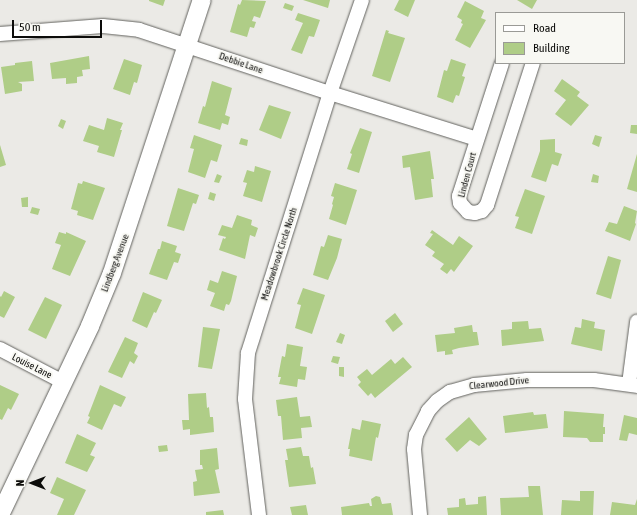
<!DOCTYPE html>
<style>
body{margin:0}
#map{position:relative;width:637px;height:515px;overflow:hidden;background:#ebeae6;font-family:"Asap Condensed",sans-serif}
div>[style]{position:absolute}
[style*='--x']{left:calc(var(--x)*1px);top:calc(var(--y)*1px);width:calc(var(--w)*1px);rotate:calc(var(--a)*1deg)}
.building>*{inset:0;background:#afcd87}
.roads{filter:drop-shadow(0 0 1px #62625e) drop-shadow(0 0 1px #62625e)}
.minor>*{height:14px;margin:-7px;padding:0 7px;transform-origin:7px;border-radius:7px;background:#fff}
.tertiary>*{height:18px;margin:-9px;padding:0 9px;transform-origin:9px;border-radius:9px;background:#fff}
span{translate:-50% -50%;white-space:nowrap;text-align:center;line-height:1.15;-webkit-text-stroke:4px #f8f8f3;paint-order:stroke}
.street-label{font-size:10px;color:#0c0c0a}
.legend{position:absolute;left:495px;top:12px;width:130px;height:52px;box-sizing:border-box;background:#f8f8f3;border:1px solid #9a9a96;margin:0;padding:5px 7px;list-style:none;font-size:12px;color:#0c0c0a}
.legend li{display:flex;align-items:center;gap:8px;height:20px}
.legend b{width:20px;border:1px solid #9a9a96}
.north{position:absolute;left:12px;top:463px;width:40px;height:40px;-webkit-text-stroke:3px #f8f8f3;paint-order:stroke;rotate:270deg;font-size:11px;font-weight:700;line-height:16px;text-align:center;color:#0c0c0a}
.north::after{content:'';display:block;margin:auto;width:14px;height:18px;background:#0c0c0a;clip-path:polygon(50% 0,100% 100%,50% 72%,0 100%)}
.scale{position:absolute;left:12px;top:20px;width:90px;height:18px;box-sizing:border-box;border:2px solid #0c0c0a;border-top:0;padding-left:5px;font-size:12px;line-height:14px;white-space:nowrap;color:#0c0c0a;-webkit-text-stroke:3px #f8f8f3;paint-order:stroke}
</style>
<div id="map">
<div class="building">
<div style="clip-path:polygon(149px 0,165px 0,163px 6px,149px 1px)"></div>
<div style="clip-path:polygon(242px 0,266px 1px,260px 18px,254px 16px,252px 21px,256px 22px,254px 28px,250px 27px,247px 37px,230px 32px,238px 4px,240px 5px)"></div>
<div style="clip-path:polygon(303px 0,330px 0,328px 8px)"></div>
<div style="clip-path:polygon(399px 0,415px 0,408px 17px,394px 10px)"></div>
<div style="clip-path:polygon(517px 0,537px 0,532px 9px)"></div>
<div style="clip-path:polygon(465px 1px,484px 11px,481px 18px,486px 20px,470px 48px,455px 40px,463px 24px,461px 23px,462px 20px,457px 17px)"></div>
<div style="clip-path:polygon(285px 3px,294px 6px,292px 11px,283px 8px)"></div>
<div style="clip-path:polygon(298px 13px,320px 20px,314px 37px,309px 36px,302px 54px,291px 50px,303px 23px,295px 20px)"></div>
<div style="clip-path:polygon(386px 30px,389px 31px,388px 33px,405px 38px,390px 82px,372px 76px)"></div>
<div style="clip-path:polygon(89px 56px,90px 69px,82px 70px,83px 76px,77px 77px,77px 83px,66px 84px,66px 78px,52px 79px,50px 63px)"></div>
<div style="clip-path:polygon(124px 59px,142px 65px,137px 83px,134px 82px,130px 95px,113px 89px)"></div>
<div style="clip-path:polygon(451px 59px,466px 64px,462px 76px,465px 77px,459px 96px,456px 95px,453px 103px,437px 97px,444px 70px,447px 71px)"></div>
<div style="clip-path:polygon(32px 61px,34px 81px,18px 82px,22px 84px,22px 91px,5px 94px,1px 67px,15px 65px,15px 63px)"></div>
<div style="clip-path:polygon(562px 79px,580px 92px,577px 96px,589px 105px,571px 126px,555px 114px,566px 100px,554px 91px)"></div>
<div style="clip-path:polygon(212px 81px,232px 88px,225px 115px,230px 117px,228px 125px,222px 123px,220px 130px,198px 123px,203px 106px,205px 107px)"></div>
<div style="clip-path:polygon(269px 105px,291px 112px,281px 139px,259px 130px)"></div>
<div style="clip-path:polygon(107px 118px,123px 123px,120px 130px,122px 130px,114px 157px,97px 152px,99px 146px,83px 141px,89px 125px,104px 130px)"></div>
<div style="clip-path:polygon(61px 119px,66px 121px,63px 129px,58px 126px)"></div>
<div style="clip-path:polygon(631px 125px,637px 125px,637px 134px,630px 133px)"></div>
<div style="clip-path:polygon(360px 128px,372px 132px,359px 173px,347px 169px,352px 154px,350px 153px)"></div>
<div style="clip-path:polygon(194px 135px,222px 145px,217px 162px,211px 160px,205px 178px,188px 172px,194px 149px,190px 148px)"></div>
<div style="clip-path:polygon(595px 135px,602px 137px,599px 147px,592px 144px)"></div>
<div style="clip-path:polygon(241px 138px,248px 140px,247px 146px,239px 144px)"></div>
<div style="clip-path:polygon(555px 139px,555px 152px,562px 154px,558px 166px,552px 164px,546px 182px,531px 177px,540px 151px,540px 140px)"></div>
<div style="clip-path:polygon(0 145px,6px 165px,0 167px)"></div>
<div style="clip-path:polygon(430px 151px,434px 179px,431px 179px,433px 197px,415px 200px,410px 167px,403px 168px,402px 156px)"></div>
<div style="clip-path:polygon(637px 154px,637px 192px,627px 189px)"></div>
<div style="clip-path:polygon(255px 166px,271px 171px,262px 202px,243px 196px,247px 183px,243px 182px,247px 170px,254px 172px)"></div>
<div style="clip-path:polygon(217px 174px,222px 176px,219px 183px,214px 182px)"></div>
<div style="clip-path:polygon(593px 174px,599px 176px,598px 183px,591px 182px)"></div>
<div style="clip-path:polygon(83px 181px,105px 188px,93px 220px,77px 215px,78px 211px,71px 209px,78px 183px,82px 184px)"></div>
<div style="clip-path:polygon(335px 183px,357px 190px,346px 225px,329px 219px,333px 205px,332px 204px,334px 197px,331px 196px)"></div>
<div style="clip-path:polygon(178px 188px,199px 195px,196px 204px,193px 203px,184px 231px,167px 226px)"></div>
<div style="clip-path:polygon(525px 189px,545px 196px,532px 234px,515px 228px,519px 217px,515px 216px)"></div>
<div style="clip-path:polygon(210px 192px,216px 194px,214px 201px,208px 199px)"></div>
<div style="clip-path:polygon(28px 197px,28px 207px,22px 207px,21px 198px)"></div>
<div style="clip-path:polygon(624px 206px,637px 211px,635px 223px,636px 224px,630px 241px,605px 231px,609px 222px,617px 224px)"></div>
<div style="clip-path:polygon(32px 207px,40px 209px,38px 215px,30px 213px)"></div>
<div style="clip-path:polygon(237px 215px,252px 220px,251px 225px,258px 228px,255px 237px,250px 235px,245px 259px,219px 250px,223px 238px,225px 239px,226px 237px,218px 235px,222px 225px,232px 228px)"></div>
<div style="clip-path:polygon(432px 230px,453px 245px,459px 236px,473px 246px,454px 272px,451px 269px,447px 274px,440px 269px,444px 264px,432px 256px,435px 252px,425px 245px,433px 234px,430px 233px)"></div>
<div style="clip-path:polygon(59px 232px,66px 234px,66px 232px,86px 241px,70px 276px,52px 269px,61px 245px,55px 243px)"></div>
<div style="clip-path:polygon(328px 235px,342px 239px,337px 258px,328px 280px,313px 275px,321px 246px,324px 247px)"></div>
<div style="clip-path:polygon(162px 241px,177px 246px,175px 252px,181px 254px,178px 263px,174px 262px,167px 280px,149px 274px,158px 249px,160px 249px)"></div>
<div style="clip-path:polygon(608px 256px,621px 260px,611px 299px,596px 294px)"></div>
<div style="clip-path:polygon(222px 271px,237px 276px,231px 301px,229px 305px,226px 304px,224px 311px,210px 306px,215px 293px,207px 290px,210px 280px,218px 283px)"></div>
<div style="clip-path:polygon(303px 288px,325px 295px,312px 334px,295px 328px,301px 305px,297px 304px)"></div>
<div style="clip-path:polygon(4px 291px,15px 297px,4px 318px,0 316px,0 296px,1px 297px)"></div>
<div style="clip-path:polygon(143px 292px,162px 300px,156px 313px,154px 312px,147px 328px,132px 321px)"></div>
<div style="clip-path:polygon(45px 297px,62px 305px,46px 339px,28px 330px)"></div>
<div style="clip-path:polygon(395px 313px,403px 324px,393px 332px,385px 321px)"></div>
<div style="clip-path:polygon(582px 319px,595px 322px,594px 328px,605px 330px,602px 351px,571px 344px,575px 327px,581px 328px)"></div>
<div style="clip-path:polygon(528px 321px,529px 329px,541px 328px,544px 341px,502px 346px,501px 330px,512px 329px,512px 322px)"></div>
<div style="clip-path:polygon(472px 325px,473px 332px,477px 332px,479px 345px,459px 348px,452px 350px,453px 354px,445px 355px,445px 351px,437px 352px,435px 335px,455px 333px,454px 328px)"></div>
<div style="clip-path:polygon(203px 327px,220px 329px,212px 369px,198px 367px)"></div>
<div style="clip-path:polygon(340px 333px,345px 335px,342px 344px,336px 342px)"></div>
<div style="clip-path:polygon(125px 337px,138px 343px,134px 353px,138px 356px,134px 364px,130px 361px,122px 378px,108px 372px)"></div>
<div style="clip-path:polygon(287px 344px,303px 347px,300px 366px,307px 367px,305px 380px,298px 379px,297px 387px,279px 384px,281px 377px,278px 377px,282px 356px,285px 357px)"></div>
<div style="clip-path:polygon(333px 356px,340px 357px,338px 364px,331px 362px)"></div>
<div style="clip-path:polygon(403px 357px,412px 367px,375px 398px,371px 393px,368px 396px,358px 385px,361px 382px,357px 377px,367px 369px,372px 375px,391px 359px,395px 364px)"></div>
<div style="clip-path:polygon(339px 367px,344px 367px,344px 377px,339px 376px)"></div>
<div style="clip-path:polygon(0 385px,19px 394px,11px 410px,8px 408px,2px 420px,0 419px)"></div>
<div style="clip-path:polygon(100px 385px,126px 397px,121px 407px,114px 404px,102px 430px,87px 423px,90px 417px,88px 416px)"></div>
<div style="clip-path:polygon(206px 393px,207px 408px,209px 407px,210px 417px,213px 417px,214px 432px,190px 435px,190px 429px,183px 430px,182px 420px,189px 420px,188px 394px)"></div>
<div style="clip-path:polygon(297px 397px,300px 417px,310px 416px,312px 427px,301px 428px,302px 438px,283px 440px,281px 416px,278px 416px,276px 400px)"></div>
<div style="clip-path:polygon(564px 411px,604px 414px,603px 427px,605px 427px,605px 434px,603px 434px,603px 442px,590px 442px,587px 438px,563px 437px)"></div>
<div style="clip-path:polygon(533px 412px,534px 415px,546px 414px,548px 428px,505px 433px,503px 416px)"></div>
<div style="clip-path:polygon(624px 415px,637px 418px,637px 435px,629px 433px,627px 441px,619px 440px)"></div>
<div style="clip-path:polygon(469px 417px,487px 439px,479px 446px,470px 440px,457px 452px,445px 439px)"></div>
<div style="clip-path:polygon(362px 420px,381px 424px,378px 438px,376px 437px,372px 461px,349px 456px,350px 449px,348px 449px,352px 428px,360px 430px)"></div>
<div style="clip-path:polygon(77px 434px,96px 443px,90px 455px,95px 457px,87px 472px,65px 463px)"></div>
<div style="clip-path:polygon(167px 445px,168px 451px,159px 452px,158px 446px)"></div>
<div style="clip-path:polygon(301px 447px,303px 456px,309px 456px,311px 468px,313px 467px,316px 484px,289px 487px,285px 460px,288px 460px,286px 449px)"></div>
<div style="clip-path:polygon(217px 448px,219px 469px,215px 470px,220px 493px,194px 496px,193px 482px,197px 481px,195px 470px,203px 469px,202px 465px,200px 465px,200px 450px)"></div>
<div style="clip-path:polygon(57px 477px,86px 490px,74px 515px,57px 515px,64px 499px,50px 493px)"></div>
<div style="clip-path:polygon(528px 486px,540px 486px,543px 515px,501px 515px,500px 498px,529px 497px)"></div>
<div style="clip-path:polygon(580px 491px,594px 491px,593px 515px,561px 515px,562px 500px,580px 501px)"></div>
<div style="clip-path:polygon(376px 496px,380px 497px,382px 504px,391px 503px,393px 515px,342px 515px,341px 507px,369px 503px,370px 506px,372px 506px,371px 499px)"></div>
<div style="clip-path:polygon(486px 496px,487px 515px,448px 515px,447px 508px,459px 507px,459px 499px,465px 498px,466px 505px,478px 504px,478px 497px)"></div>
<div style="clip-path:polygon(637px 499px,637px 515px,610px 515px,612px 502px,635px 505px)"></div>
<div style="clip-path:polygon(306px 505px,308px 515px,292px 515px,290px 507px)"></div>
<div style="clip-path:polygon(223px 510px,224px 515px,206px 515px,206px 512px)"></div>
</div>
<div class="roads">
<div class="minor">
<div style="--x:0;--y:34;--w:103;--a:-4.4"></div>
<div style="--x:103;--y:26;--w:36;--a:6"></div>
<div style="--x:139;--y:30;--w:201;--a:18.3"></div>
<div style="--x:330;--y:93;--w:154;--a:17.4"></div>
<div style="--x:502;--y:63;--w:140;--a:107.9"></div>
<div style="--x:459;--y:196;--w:7;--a:82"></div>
<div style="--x:460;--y:203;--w:12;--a:48"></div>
<div style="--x:468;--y:212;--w:7;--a:8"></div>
<div style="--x:475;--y:213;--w:7;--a:-16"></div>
<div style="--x:482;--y:211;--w:8;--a:-50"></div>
<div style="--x:487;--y:205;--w:149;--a:-72.1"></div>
<div style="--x:0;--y:349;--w:71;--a:27.6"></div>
<div style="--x:629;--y:384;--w:63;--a:-82.6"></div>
<div style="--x:259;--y:515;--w:117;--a:-96.9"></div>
<div style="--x:245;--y:399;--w:46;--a:-86.3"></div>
<div style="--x:248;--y:353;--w:273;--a:-72.5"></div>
<div style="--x:330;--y:93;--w:98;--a:-71"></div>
<div style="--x:420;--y:515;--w:66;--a:-95.2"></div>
<div style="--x:414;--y:449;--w:14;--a:-82"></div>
<div style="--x:416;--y:435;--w:27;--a:-63"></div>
<div style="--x:428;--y:411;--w:13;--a:-48"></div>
<div style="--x:437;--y:401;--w:16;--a:-35"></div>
<div style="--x:450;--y:392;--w:25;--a:-16"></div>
<div style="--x:474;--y:385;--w:53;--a:-5.4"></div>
<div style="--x:527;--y:380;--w:67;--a:0"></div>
<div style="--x:594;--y:380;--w:43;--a:7.9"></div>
</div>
<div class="tertiary">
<div style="--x:0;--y:515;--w:209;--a:-64.5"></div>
<div style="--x:90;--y:326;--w:57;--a:-67.5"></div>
<div style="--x:112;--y:273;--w:287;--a:-71.8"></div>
</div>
</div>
<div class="street-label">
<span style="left:241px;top:63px;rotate:19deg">Debbie Lane</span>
<span style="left:467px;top:175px;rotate:-75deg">Linden Court</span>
<span style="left:279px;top:254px;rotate:-72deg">Meadowbrook Circle North</span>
<span style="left:115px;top:263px;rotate:-69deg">Lindberg Avenue</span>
<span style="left:32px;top:366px;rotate:27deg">Louise Lane</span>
<span style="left:499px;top:383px;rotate:-6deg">Clearwood Drive</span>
</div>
<ul class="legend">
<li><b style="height:5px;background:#fff"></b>Road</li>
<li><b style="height:11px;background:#afcd87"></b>Building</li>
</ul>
<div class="north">N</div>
<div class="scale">50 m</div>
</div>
